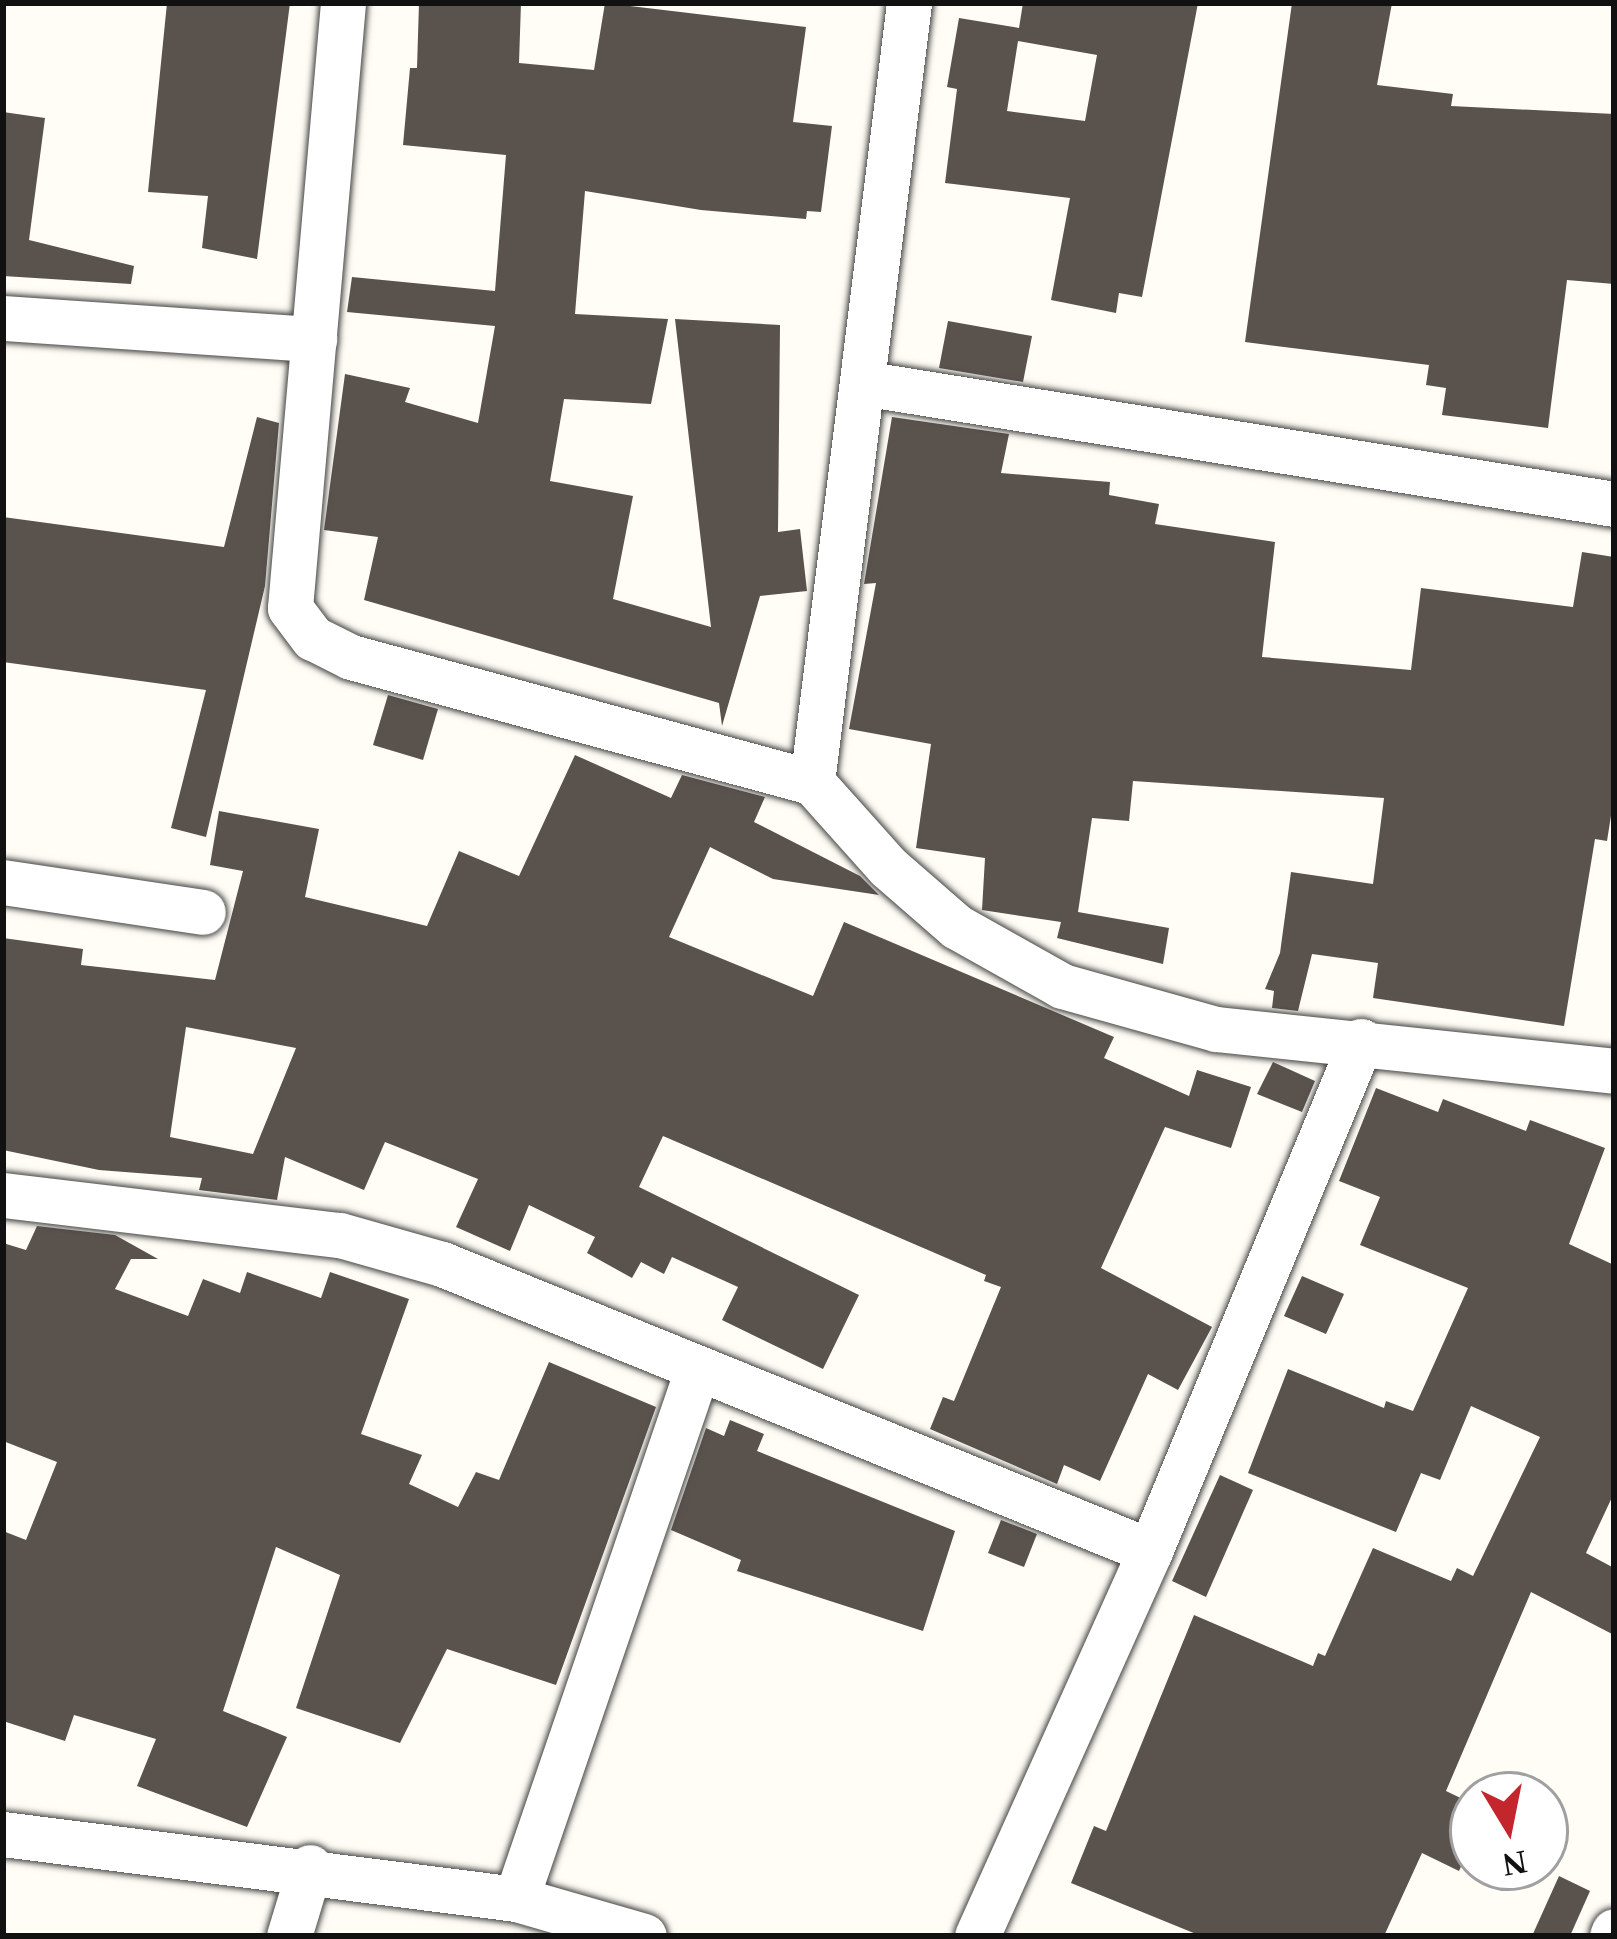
<!DOCTYPE html>
<style>
body{margin:0}
#map{position:relative;width:1617px;height:1939px;overflow:hidden;background:#fffdf5;font-family:Georgia,serif}
div>[style]{position:absolute}
[style*='--x']{left:calc(var(--x)*1px);top:calc(var(--y)*1px);width:calc(var(--w)*1px);rotate:calc(var(--a)*1deg)}
.building>*{inset:0;background:#5a524d}
.roads{filter:drop-shadow(0 0 3px #444) drop-shadow(0 0 3px #444)}
.minor>*{height:45px;margin:-22.5px;padding:0 22.5px;transform-origin:22.5px;border-radius:22.5px;background:#fff}
span{translate:-50% -50%;white-space:nowrap;text-align:center;line-height:1.15;-webkit-text-stroke:12px #fff;paint-order:stroke}
.frame{position:absolute;inset:0;border:6px solid #111;pointer-events:none}
.north{position:absolute;left:1449px;top:1771px;width:120px;height:120px;box-sizing:border-box;background:#fff;border:3px solid #a0a0a0;border-radius:50%;rotate:170deg;font-size:33px;font-weight:700;line-height:48px;text-align:center;color:#111}
.north::after{content:'';display:block;margin:auto;width:42px;height:54px;background:#c4262e;clip-path:polygon(50% 0,100% 100%,50% 72%,0 100%)}
</style>
<div id="map">
<div class="building">
<div style="clip-path:polygon(167px 3px,290px 3px,257px 259px,202px 248px,208px 196px,148px 192px)"></div>
<div style="clip-path:polygon(419px 3px,521px 3px,519px 63px,594px 70px,605px 3px,806px 27px,793px 122px,832px 126px,821px 212px,807px 211px,806px 219px,701px 210px,585px 191px,575px 314px,668px 319px,651px 404px,564px 399px,550px 481px,633px 496px,613px 599px,711px 627px,675px 319px,780px 325px,778px 532px,800px 529px,807px 591px,760px 596px,722px 726px,719px 703px,364px 600px,378px 537px,324px 530px,345px 374px,410px 388px,405px 402px,478px 423px,495px 326px,347px 312px,352px 277px,495px 291px,506px 155px,403px 145px,410px 68px,417px 68px)"></div>
<div style="clip-path:polygon(evenodd,1023px 3px,1198px 3px,1142px 297px,1119px 293px,1116px 313px,1051px 300px,1070px 198px,945px 183px,957px 89px,947px 87px,959px 18px,1019px 28px,1023px 3px,1018px 41px,1097px 55px,1085px 121px,1007px 111px,1018px 41px)"></div>
<div style="clip-path:polygon(1292px 3px,1392px 3px,1377px 85px,1453px 94px,1451px 106px,1614px 114px,1614px 284px,1567px 280px,1548px 428px,1442px 415px,1446px 388px,1426px 385px,1429px 365px,1245px 342px)"></div>
<div style="clip-path:polygon(3px 112px,45px 118px,29px 240px,134px 266px,131px 284px,3px 276px)"></div>
<div style="clip-path:polygon(948px 321px,1032px 336px,1023px 382px,939px 368px)"></div>
<div style="clip-path:polygon(257px 417px,279px 423px,265px 586px,206px 837px,171px 828px,206px 690px,3px 662px,3px 517px,224px 547px)"></div>
<div style="clip-path:polygon(892px 417px,1009px 434px,1001px 473px,1110px 482px,1109px 495px,1159px 504px,1155px 524px,1275px 542px,1262px 657px,1411px 670px,1421px 588px,1573px 607px,1582px 552px,1614px 557px,1614px 797px,1607px 841px,1595px 839px,1564px 1026px,1373px 998px,1378px 963px,1312px 954px,1298px 1011px,1272px 1008px,1274px 991px,1265px 989px,1280px 953px,1291px 872px,1373px 884px,1384px 798px,1133px 781px,1129px 821px,1092px 818px,1078px 912px,1169px 928px,1163px 964px,1057px 938px,1061px 922px,982px 910px,985px 858px,916px 848px,931px 744px,849px 729px,876px 583px,864px 584px)"></div>
<div style="clip-path:polygon(388px 695px,438px 709px,423px 760px,373px 745px)"></div>
<div style="clip-path:polygon(evenodd,575px 755px,671px 798px,682px 775px,765px 797px,754px 822px,860px 876px,879px 895px,773px 879px,710px 847px,669px 937px,813px 996px,844px 922px,1114px 1037px,1104px 1058px,1189px 1096px,1197px 1070px,1251px 1087px,1231px 1148px,1165px 1127px,1101px 1268px,1212px 1327px,1178px 1390px,1148px 1374px,1100px 1481px,1064px 1465px,1057px 1484px,930px 1429px,943px 1397px,954px 1401px,1001px 1287px,984px 1281px,986px 1275px,663px 1136px,639px 1187px,859px 1295px,823px 1369px,722px 1320px,738px 1287px,672px 1257px,664px 1274px,641px 1262px,632px 1278px,587px 1253px,595px 1237px,529px 1205px,510px 1251px,456px 1227px,478px 1179px,385px 1142px,364px 1190px,285px 1157px,277px 1200px,199px 1190px,202px 1178px,99px 1170px,3px 1150px,3px 938px,83px 949px,81px 965px,215px 980px,243px 871px,210px 865px,219px 811px,319px 829px,305px 897px,427px 926px,459px 851px,519px 876px,575px 755px,186px 1027px,296px 1048px,253px 1154px,170px 1137px,186px 1027px)"></div>
<div style="clip-path:polygon(1273px 1062px,1315px 1081px,1302px 1112px,1257px 1094px)"></div>
<div style="clip-path:polygon(1376px 1088px,1438px 1112px,1443px 1099px,1526px 1131px,1530px 1120px,1605px 1148px,1569px 1244px,1614px 1265px,1614px 1493px,1586px 1553px,1614px 1568px,1614px 1635px,1531px 1592px,1446px 1791px,1473px 1804px,1473px 1840px,1459px 1871px,1422px 1853px,1384px 1936px,1201px 1936px,1071px 1883px,1094px 1826px,1106px 1831px,1194px 1615px,1313px 1666px,1318px 1653px,1325px 1656px,1373px 1548px,1451px 1581px,1457px 1568px,1473px 1576px,1540px 1437px,1471px 1406px,1440px 1480px,1421px 1473px,1396px 1532px,1248px 1473px,1288px 1369px,1384px 1408px,1386px 1401px,1413px 1411px,1468px 1288px,1360px 1245px,1380px 1197px,1339px 1181px)"></div>
<div style="clip-path:polygon(37px 1226px,115px 1235px,158px 1259px,131px 1259px,115px 1289px,188px 1316px,203px 1279px,240px 1293px,247px 1272px,321px 1298px,330px 1272px,409px 1299px,361px 1434px,422px 1455px,409px 1484px,458px 1507px,476px 1472px,499px 1480px,549px 1362px,656px 1407px,556px 1685px,447px 1649px,400px 1743px,296px 1708px,340px 1575px,276px 1547px,223px 1711px,287px 1737px,247px 1827px,137px 1786px,156px 1739px,74px 1715px,65px 1741px,3px 1721px,3px 1531px,26px 1540px,57px 1462px,3px 1441px,3px 1243px,26px 1250px)"></div>
<div style="clip-path:polygon(1302px 1276px,1344px 1294px,1326px 1334px,1284px 1316px)"></div>
<div style="clip-path:polygon(730px 1420px,764px 1434px,757px 1451px,955px 1531px,923px 1631px,737px 1571px,741px 1560px,671px 1530px,706px 1428px,724px 1436px)"></div>
<div style="clip-path:polygon(1220px 1475px,1253px 1490px,1206px 1597px,1172px 1581px)"></div>
<div style="clip-path:polygon(1001px 1520px,1037px 1534px,1024px 1567px,988px 1553px)"></div>
<div style="clip-path:polygon(1559px 1876px,1590px 1891px,1570px 1936px,1532px 1936px)"></div>
</div>
<div class="roads">
<div class="minor">
<div style="--x:343;--y:3;--w:607;--a:95.01"></div>
<div style="--x:290;--y:608;--w:38;--a:53"></div>
<div style="--x:313;--y:638;--w:42;--a:26.6"></div>
<div style="--x:351;--y:657;--w:478;--a:15.2"></div>
<div style="--x:812;--y:782;--w:114;--a:48.2"></div>
<div style="--x:888;--y:867;--w:91;--a:41"></div>
<div style="--x:957;--y:927;--w:120;--a:29.3"></div>
<div style="--x:1062;--y:986;--w:160;--a:15.6"></div>
<div style="--x:1216;--y:1029;--w:400;--a:6"></div>
<div style="--x:3;--y:318;--w:312;--a:3.9"></div>
<div style="--x:862;--y:383;--w:762;--a:9.14"></div>
<div style="--x:812;--y:782;--w:785;--a:-82.9"></div>
<div style="--x:3;--y:882;--w:202;--a:8.5"></div>
<div style="--x:3;--y:1195;--w:339;--a:6.8"></div>
<div style="--x:340;--y:1235;--w:106;--a:15.9"></div>
<div style="--x:442;--y:1264;--w:764;--a:22.07"></div>
<div style="--x:1150;--y:1551;--w:552;--a:-67.52"></div>
<div style="--x:3;--y:1834;--w:517;--a:7.22"></div>
<div style="--x:516;--y:1899;--w:133;--a:16.1"></div>
<div style="--x:516;--y:1899;--w:556;--a:-71.11"></div>
<div style="--x:289;--y:1936;--w:72;--a:-73.1"></div>
<div style="--x:977;--y:1936;--w:422;--a:-65.8"></div>
<div style="--x:1612;--y:1936;--w:5;--a:-68"></div>
</div>
</div>
<div class="frame"></div>
<div class="north">N</div>
</div>
